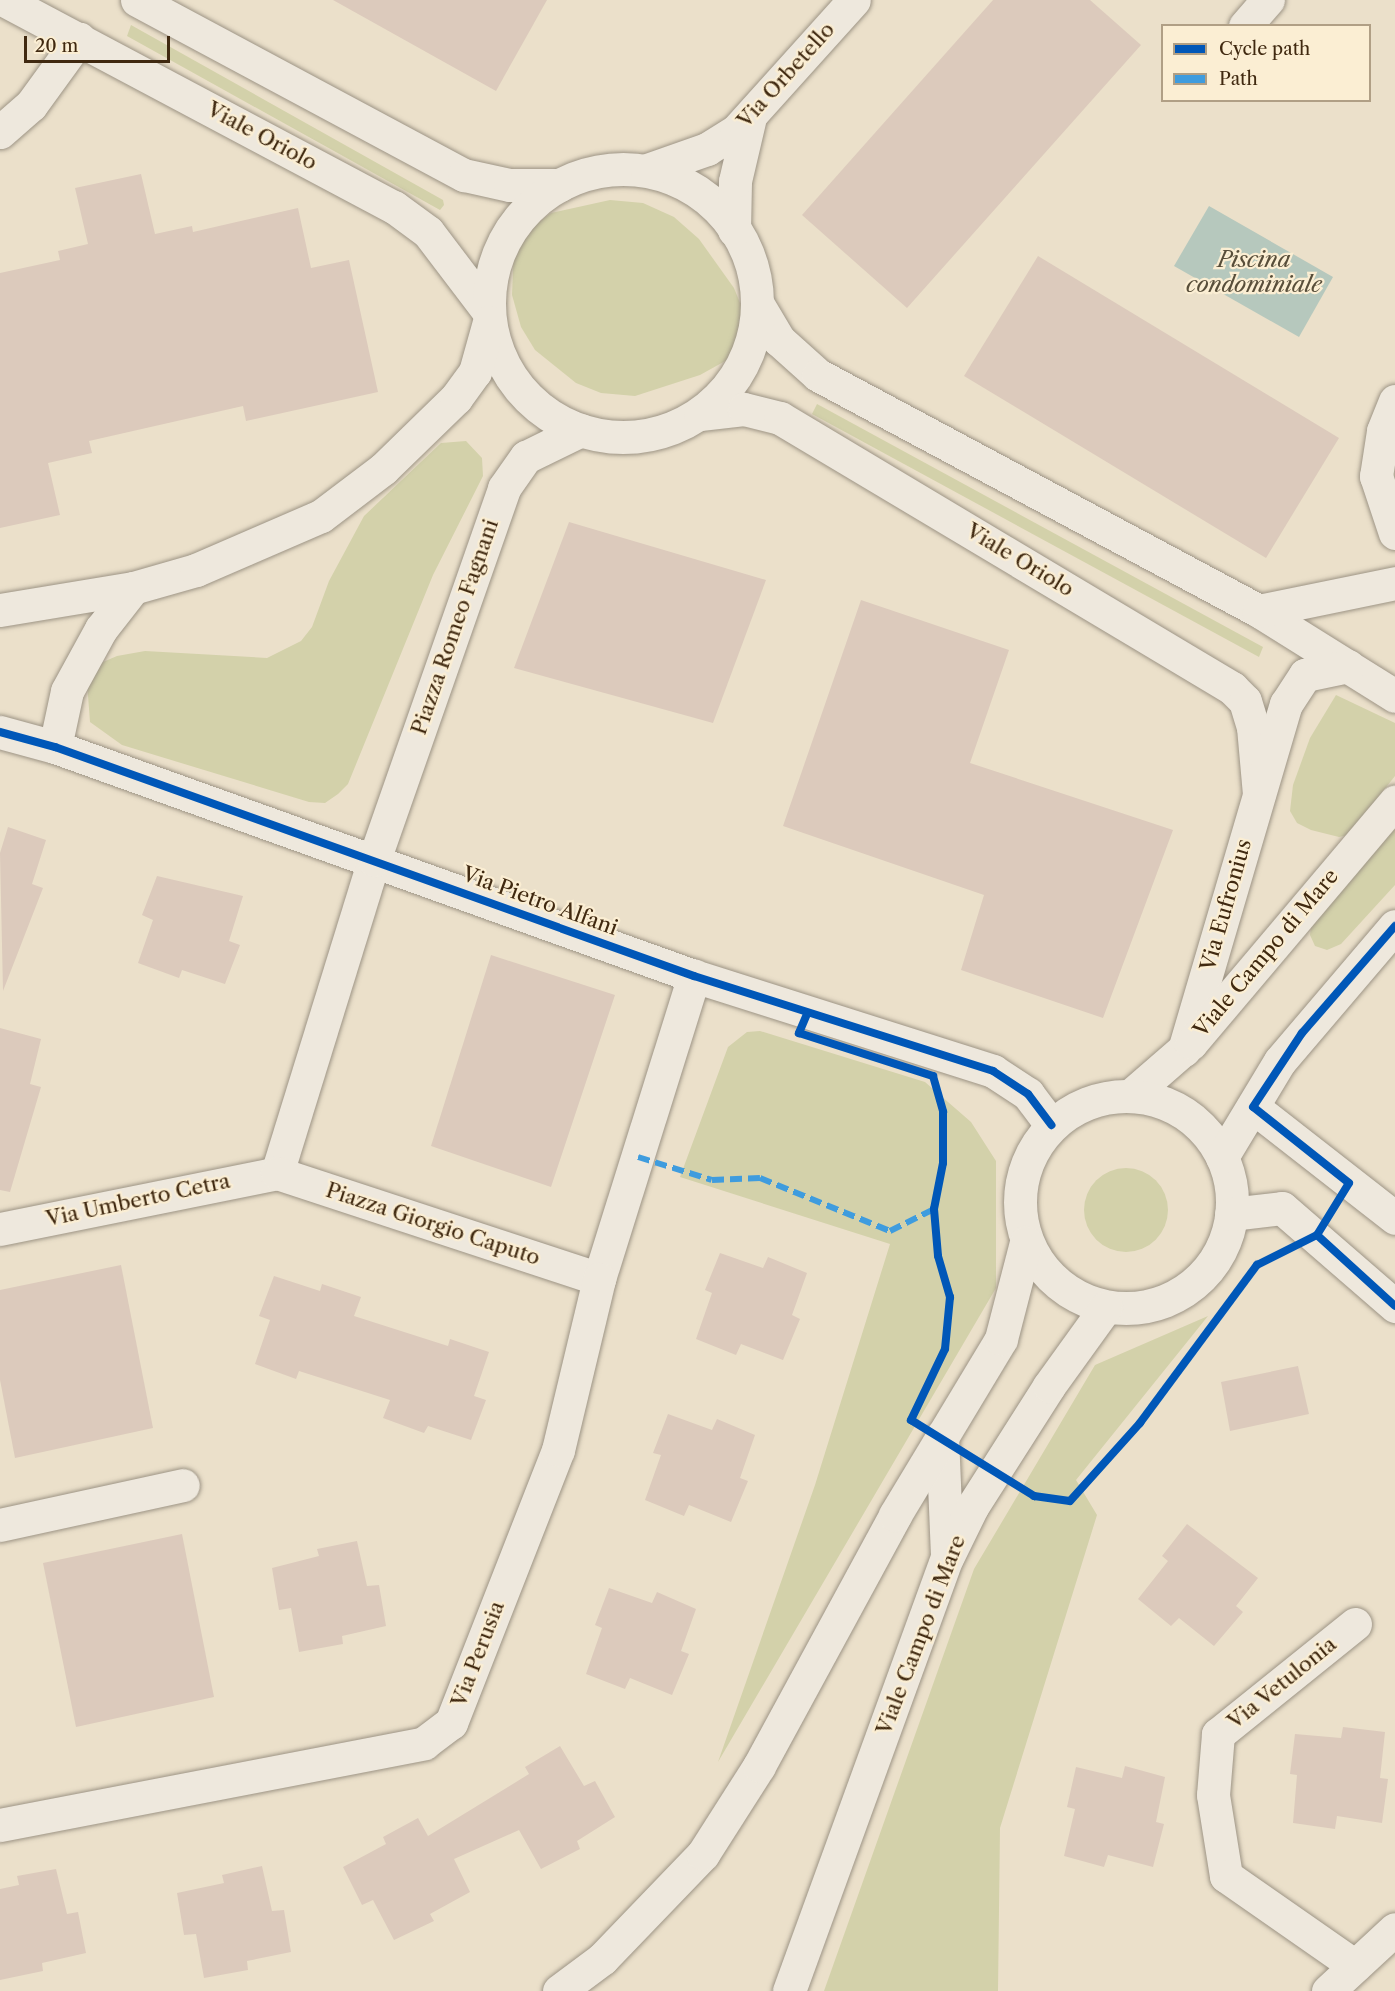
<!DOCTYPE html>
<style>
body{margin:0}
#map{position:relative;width:1395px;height:1991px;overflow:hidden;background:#ebe0ca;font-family:"Libre Caslon Text",serif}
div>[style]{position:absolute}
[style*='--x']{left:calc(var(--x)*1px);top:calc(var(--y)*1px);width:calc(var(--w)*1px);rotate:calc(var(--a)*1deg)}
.green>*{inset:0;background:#d3d1aa}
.round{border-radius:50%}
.water>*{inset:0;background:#b6c8bd}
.building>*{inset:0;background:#dccabc}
.roads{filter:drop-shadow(0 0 2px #9d9485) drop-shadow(0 0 2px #9d9485)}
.minor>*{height:33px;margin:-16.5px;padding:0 16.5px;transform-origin:16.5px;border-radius:16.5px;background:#eee8dd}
.minor>.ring{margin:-16.5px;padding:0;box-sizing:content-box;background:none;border:33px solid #eee8dd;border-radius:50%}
.quiet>*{height:6px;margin-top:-3px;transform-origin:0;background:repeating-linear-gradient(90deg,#3f9cde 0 12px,transparent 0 18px)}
.cycleway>*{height:8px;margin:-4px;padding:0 4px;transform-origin:4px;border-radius:4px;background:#0057b8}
span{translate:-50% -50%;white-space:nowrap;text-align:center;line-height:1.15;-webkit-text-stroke:4.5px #fbeed3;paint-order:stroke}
.street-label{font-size:21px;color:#402910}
.water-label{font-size:22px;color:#584e3a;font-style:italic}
.legend{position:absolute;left:1161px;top:24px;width:210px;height:78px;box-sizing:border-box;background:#fbeed3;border:2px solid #b09f85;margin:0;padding:8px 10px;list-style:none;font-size:18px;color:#402910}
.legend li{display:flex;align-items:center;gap:12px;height:30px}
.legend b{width:30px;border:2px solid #b09f85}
.scale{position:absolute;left:24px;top:36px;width:146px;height:27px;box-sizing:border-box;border:3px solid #402910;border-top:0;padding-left:8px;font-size:18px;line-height:21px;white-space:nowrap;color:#402910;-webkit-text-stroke:4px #fbeed3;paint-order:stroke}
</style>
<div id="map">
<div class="green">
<div style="clip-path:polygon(131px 25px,443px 200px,444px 205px,440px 210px,127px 36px)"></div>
<div style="clip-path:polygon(610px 200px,643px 203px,674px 217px,699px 239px,734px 288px,744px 313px,749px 328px,736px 355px,700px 375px,635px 396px,601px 393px,576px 383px,535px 350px,521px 327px,512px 295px,514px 249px,523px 234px,551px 213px)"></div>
<div style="clip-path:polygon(817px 404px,1263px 647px,1259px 657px,812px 414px)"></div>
<div style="clip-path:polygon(466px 441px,482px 458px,483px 476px,433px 575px,348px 784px,338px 794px,325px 803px,309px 802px,122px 745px,90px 722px,87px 682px,103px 662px,117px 656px,145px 651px,267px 658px,301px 641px,312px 627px,329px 581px,364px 516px,441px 443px)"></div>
<div style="clip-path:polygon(1336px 695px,1395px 723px,1395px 776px,1348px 835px,1339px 837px,1311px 830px,1297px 823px,1290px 811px,1293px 785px,1310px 738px)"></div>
<div style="clip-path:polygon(1395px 829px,1395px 885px,1341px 944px,1327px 950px,1315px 946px,1310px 935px,1312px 919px)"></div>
<div style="clip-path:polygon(760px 1031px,925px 1082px,971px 1122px,996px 1161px,996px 1288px,718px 1762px,815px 1485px,890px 1244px,680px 1177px,728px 1047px,747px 1032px)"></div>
<div class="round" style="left:1084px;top:1168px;width:84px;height:84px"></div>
<div style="clip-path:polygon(1208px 1316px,1076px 1480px,1097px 1515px,1000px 1828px,998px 1991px,824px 1991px,974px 1569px,1095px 1365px)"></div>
</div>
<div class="water">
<div style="clip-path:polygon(1209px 206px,1333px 277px,1299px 337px,1174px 266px)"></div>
</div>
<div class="building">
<div style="clip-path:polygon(333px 0,547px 0,496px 91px)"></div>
<div style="clip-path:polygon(993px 0,1090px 0,1141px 45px,907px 308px,802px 215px)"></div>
<div style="clip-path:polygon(141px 174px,155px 234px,192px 226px,193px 232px,298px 208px,311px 268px,349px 260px,378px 392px,246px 421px,243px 406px,89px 441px,92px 453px,48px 463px,60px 515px,0 528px,0 273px,60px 260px,58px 251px,88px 244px,75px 188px)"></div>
<div style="clip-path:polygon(1038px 256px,1339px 438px,1266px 558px,964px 376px)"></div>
<div style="clip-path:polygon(569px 522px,766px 580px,713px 723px,514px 668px)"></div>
<div style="clip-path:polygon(861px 600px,1009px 650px,970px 763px,1173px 830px,1103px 1018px,961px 970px,984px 895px,783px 826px)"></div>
<div style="clip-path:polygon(8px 827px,46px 840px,32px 884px,43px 888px,3px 991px,0 853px)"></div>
<div style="clip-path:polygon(157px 876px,243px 896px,229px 941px,240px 945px,225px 984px,182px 970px,179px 978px,138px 963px,153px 920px,142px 915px)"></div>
<div style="clip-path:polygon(491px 955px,615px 995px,551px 1187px,431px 1146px)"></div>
<div style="clip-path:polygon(0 1028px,41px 1039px,30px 1084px,41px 1087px,10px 1192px,0 1190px)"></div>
<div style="clip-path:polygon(720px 1253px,763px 1268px,768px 1257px,807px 1273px,792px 1315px,800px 1319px,783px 1360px,741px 1344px,736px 1355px,696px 1339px,712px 1293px,705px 1290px)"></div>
<div style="clip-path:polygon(121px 1265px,153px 1428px,15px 1458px,0 1380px,0 1290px)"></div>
<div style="clip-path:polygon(274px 1276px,320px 1291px,322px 1284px,361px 1297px,354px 1316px,448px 1346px,450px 1339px,489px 1352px,474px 1396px,486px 1400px,471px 1440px,428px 1426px,424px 1433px,383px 1418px,390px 1400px,299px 1371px,296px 1379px,255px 1364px,270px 1320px,259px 1316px)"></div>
<div style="clip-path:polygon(1298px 1366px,1309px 1414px,1230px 1431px,1221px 1382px)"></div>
<div style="clip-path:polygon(668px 1414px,712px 1430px,717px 1419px,755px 1435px,740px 1478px,748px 1481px,731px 1522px,689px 1505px,684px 1516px,645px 1500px,661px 1455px,653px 1453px)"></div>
<div style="clip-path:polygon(1187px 1524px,1258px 1578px,1236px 1606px,1243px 1612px,1214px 1646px,1179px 1618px,1171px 1626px,1138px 1599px,1168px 1561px,1162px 1556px)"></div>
<div style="clip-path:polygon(182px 1534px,214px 1697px,76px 1727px,43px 1563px)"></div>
<div style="clip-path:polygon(357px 1541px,367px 1586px,379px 1585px,386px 1626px,342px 1636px,343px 1644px,299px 1652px,291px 1608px,279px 1610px,272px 1568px,319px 1556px,317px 1549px)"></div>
<div style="clip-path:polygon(609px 1588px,652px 1603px,657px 1592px,696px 1609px,681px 1651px,689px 1654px,672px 1695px,630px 1678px,625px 1689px,586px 1674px,602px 1628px,595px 1625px)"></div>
<div style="clip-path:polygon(1343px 1727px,1385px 1732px,1380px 1778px,1388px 1779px,1382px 1823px,1337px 1816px,1335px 1829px,1293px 1823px,1297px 1775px,1290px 1774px,1295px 1734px,1341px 1738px)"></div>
<div style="clip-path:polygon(560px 1746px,584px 1786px,595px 1781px,615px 1817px,577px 1841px,580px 1849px,541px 1869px,519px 1830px,454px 1859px,470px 1892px,430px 1914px,434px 1921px,394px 1940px,373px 1900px,362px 1905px,343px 1867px,386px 1844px,383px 1837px,418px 1818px,428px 1836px,529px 1774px,525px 1767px)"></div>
<div style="clip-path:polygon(1125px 1766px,1165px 1777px,1156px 1822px,1164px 1824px,1153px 1867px,1108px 1855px,1104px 1867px,1064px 1856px,1075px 1809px,1067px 1807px,1076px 1767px,1122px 1778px)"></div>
<div style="clip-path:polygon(262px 1866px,272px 1911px,284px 1910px,291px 1952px,247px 1961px,248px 1970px,204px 1978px,196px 1934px,184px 1935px,177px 1893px,224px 1883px,222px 1875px)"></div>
<div style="clip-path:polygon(56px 1869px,67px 1914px,78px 1912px,86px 1953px,42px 1963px,43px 1971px,0 1980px,0 1889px,19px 1885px,17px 1876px)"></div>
</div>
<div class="roads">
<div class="minor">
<div style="--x:4;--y:0;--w:442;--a:28"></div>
<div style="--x:394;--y:207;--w:42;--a:36.3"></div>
<div style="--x:428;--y:232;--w:99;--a:52.8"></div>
<div style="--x:137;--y:0;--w:371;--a:28.2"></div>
<div style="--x:464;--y:175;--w:47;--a:12.3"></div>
<div style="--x:510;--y:185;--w:50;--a:0"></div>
<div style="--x:1245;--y:26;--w:35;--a:-49"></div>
<div style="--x:0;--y:132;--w:41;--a:-41.1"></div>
<div style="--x:31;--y:105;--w:82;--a:-54"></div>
<div class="ring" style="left:489px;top:169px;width:235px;height:235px"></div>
<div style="--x:647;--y:170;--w:64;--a:-19.3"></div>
<div style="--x:707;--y:149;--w:34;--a:-32"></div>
<div style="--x:736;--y:131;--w:176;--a:-48"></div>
<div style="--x:734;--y:230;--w:49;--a:-88.8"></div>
<div style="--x:735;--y:181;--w:66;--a:-76.8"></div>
<div style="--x:757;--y:303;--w:43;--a:59.3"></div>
<div style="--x:779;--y:340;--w:52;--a:41.9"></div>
<div style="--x:818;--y:375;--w:500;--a:28.15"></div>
<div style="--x:1259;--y:611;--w:160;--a:32"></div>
<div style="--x:1395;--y:401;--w:32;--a:112"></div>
<div style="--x:1383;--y:431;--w:46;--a:98.8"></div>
<div style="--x:1376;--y:476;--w:60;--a:71.6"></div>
<div style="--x:700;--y:414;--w:44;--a:-6.5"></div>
<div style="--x:744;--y:409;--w:37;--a:14"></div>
<div style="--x:780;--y:418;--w:527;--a:30.85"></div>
<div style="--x:1232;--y:688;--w:18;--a:45"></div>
<div style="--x:1245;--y:701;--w:27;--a:73"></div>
<div style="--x:1253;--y:727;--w:67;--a:84.9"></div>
<div style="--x:0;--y:610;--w:135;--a:-9.4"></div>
<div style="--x:133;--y:588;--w:66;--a:-15.9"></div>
<div style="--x:196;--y:570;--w:136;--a:-23.4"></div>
<div style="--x:321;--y:516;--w:78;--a:-37.2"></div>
<div style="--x:383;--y:469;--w:102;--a:-44.2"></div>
<div style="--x:456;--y:398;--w:32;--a:-54"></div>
<div style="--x:475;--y:372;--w:52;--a:-74.4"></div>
<div style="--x:1259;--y:611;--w:139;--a:-11.6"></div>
<div style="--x:0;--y:732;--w:57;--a:15.3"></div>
<div style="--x:55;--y:747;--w:679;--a:19.72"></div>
<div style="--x:694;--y:976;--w:314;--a:17.6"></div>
<div style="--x:993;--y:1071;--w:42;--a:33.3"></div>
<div style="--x:1028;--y:1094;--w:39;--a:53"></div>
<div style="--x:55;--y:747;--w:57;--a:-77.9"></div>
<div style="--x:67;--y:691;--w:71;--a:-61.3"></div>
<div style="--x:101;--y:629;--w:52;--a:-52"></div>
<div style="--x:1184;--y:1050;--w:361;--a:-73.6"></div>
<div style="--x:1286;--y:704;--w:35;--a:-57"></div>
<div style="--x:1305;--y:675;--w:44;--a:-11.8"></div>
<div style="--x:1130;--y:1096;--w:81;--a:-41"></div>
<div style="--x:1191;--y:1043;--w:316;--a:-49.8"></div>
<div class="ring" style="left:1020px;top:1096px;width:179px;height:179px"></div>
<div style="--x:1253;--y:1107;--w:180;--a:38"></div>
<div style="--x:1222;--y:1157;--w:112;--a:-58.9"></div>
<div style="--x:1280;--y:1061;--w:177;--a:-49.6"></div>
<div style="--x:277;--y:1173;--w:328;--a:-72.8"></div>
<div style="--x:374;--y:860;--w:394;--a:-70.7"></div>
<div style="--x:504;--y:488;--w:38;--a:-55"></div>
<div style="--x:526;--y:457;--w:61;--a:-26.1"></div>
<div style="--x:1231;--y:1214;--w:51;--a:-6.7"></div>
<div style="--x:1282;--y:1208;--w:150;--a:40.9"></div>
<div style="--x:0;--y:1229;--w:283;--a:-11.4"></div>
<div style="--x:277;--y:1173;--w:339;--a:18.2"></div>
<div style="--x:599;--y:1279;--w:318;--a:-72.6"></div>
<div style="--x:942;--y:1436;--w:117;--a:87.6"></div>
<div style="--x:0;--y:1525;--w:187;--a:-12.3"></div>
<div style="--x:1355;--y:1624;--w:176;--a:141.2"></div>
<div style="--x:1218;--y:1734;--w:61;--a:94.7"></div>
<div style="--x:1213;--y:1795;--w:82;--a:80.9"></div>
<div style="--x:1226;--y:1876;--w:157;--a:34.9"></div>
<div style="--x:0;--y:1825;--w:432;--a:-10.9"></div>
<div style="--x:424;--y:1743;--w:34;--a:-37"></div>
<div style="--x:451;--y:1723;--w:293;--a:-68.6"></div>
<div style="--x:558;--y:1450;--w:176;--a:-76.5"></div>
<div style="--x:559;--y:1991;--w:54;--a:-36.7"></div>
<div style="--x:602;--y:1959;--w:146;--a:-46.1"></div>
<div style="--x:703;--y:1854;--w:104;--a:-57.5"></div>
<div style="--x:759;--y:1766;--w:285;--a:-61.5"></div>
<div style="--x:895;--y:1515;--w:205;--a:-58.9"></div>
<div style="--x:1001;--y:1339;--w:100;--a:-75.5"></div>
<div style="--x:789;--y:1991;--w:461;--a:-70"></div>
<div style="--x:947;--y:1558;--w:57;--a:-63.9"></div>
<div style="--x:972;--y:1507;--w:143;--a:-57.5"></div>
<div style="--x:1049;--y:1386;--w:97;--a:-54.2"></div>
<div style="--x:1328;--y:1991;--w:91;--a:-42.8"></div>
</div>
</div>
<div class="quiet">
<div style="--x:638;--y:1157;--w:77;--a:17.3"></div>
<div style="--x:712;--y:1180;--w:48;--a:-2.4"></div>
<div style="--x:760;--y:1178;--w:140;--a:22.2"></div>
<div style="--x:890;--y:1231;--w:49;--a:-26.6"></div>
</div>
<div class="cycleway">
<div style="--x:0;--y:732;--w:57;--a:15.3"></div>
<div style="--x:55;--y:747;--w:679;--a:19.72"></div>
<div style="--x:694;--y:976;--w:314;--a:17.6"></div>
<div style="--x:993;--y:1071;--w:42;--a:33.3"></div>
<div style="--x:1028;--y:1094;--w:39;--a:53"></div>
<div style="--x:807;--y:1014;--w:21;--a:113"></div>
<div style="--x:799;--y:1033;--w:141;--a:17.8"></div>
<div style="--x:933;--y:1076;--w:37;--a:74"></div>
<div style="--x:943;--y:1112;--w:51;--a:90"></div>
<div style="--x:943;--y:1163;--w:47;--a:101.1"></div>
<div style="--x:934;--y:1209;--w:47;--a:85.1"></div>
<div style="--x:938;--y:1256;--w:43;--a:73.7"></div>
<div style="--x:950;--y:1297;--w:52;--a:95.5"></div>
<div style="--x:945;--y:1349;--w:79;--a:115.6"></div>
<div style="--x:911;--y:1420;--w:145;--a:31.7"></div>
<div style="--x:1034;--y:1496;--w:36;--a:8"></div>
<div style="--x:1070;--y:1501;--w:105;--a:-48.1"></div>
<div style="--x:1140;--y:1423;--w:197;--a:-53.5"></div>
<div style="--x:1257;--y:1265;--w:67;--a:-26.6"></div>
<div style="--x:1317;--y:1235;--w:61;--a:-58.4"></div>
<div style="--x:1349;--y:1183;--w:122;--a:-141.6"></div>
<div style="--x:1253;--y:1107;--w:89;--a:-56.5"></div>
<div style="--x:1302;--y:1033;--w:142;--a:-49"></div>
<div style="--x:1317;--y:1235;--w:105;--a:42.3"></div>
</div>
<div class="street-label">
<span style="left:786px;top:75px;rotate:-48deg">Via Orbetello</span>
<span style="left:262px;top:136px;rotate:28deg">Viale Oriolo</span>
<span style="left:1020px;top:560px;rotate:31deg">Viale Oriolo</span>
<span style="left:455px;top:627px;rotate:-71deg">Piazza Romeo Fagnani</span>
<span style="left:540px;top:901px;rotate:20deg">Via Pietro Alfani</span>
<span style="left:1226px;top:905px;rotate:-74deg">Via Eufronius</span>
<span style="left:1266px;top:953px;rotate:-50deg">Viale Campo di Mare</span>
<span style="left:138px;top:1200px;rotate:-12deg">Via Umberto Cetra</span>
<span style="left:433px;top:1224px;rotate:18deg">Piazza Giorgio Caputo</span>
<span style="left:921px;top:1635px;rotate:-69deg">Viale Campo di Mare</span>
<span style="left:478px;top:1654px;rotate:-69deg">Via Perusia</span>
<span style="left:1282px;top:1683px;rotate:-39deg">Via Vetulonia</span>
</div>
<div class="water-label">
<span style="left:1254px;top:272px">Piscina<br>condominiale</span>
</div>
<ul class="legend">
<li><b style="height:8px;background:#0057b8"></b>Cycle path</li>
<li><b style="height:8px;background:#3f9cde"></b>Path</li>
</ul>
<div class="scale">20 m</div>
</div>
